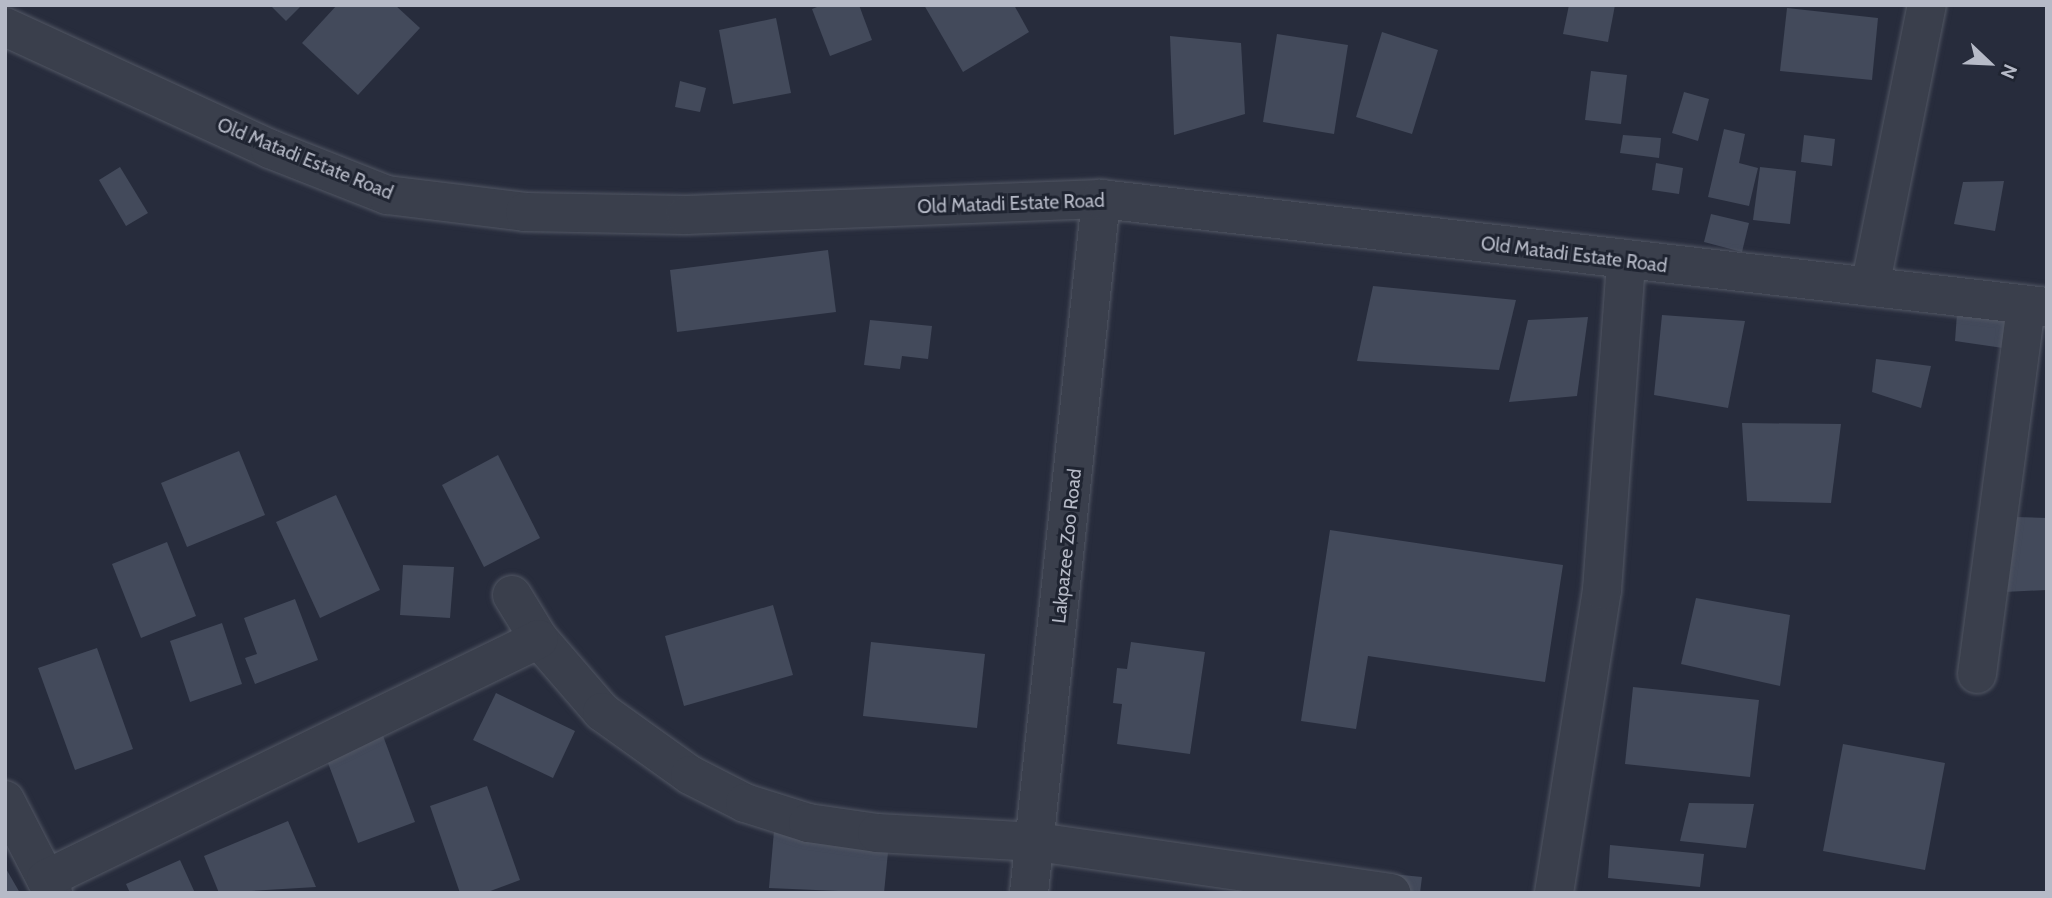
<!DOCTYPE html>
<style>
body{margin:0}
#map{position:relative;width:2052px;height:898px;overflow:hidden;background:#272c3c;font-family:Cabin,sans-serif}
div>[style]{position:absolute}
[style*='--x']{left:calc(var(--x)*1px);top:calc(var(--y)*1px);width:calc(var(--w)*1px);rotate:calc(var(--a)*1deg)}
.building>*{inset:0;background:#434a5b}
.roads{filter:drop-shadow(0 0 2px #525764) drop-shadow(0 0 2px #525764)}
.minor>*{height:38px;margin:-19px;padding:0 19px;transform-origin:19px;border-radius:19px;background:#3a3f4c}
.tertiary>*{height:38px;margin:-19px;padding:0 19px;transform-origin:19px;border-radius:19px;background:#3a3f4c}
span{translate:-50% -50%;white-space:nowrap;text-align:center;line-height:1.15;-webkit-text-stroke:6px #1f2431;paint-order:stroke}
.street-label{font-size:19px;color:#b6bac7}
.frame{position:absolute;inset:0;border:7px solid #b6bac7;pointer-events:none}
.north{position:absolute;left:1954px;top:28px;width:70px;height:70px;-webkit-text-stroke:5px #1f2431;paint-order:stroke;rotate:113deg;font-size:19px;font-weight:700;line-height:28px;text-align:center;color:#b6bac7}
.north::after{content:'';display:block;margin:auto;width:24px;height:32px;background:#b6bac7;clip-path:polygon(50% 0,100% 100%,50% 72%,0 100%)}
</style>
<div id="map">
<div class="building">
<div style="clip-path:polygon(270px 5px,302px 5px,286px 21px)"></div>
<div style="clip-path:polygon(337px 5px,395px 5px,420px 28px,358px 95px,302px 43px)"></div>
<div style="clip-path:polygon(822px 5px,859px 5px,872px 40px,830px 56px,812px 9px)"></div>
<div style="clip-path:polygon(924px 5px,1014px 5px,1029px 32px,963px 72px)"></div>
<div style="clip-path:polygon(1569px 5px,1615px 5px,1608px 42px,1563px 34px)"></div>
<div style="clip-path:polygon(1787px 8px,1878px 18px,1872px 80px,1780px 71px)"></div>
<div style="clip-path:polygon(776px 18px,791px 93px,733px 104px,719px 30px)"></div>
<div style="clip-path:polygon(1382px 32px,1438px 50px,1412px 134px,1356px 117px)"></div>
<div style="clip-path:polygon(1277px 34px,1348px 45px,1334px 134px,1263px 122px)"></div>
<div style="clip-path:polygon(1170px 36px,1241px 43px,1245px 114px,1174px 135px)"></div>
<div style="clip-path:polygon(1591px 71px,1627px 75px,1621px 124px,1585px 120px)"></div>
<div style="clip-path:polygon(680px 81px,706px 88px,700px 112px,675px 107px)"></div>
<div style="clip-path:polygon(1684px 92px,1709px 99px,1698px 141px,1672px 133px)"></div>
<div style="clip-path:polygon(1724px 129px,1745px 134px,1739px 163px,1758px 168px,1749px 206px,1708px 197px)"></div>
<div style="clip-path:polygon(1623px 135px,1661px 138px,1659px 158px,1620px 153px)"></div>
<div style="clip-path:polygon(1804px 135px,1835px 139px,1832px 166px,1801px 162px)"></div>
<div style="clip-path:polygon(1656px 163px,1683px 168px,1679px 194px,1652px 190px)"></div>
<div style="clip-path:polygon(120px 167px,148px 213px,126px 226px,99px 180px)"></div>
<div style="clip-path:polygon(1760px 167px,1796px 171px,1790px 224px,1753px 220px)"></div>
<div style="clip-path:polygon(2004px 181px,1995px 231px,1954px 224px,1963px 182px)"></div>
<div style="clip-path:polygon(1711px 214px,1749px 223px,1742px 252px,1704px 242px)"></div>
<div style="clip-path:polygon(828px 250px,836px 312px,677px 332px,670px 270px)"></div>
<div style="clip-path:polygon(1373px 286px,1516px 300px,1499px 370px,1357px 361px)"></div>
<div style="clip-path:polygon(1958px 300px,2009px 308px,2003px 348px,1955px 341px)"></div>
<div style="clip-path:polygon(1662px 315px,1745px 321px,1728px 408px,1654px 395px)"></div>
<div style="clip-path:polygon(1588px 317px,1577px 396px,1509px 402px,1528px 320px)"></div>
<div style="clip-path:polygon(870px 320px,932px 326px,928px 359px,902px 356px,900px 369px,864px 365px)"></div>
<div style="clip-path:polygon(1876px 359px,1931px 366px,1921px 408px,1872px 392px)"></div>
<div style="clip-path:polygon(1742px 423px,1841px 424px,1831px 503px,1747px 501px)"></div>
<div style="clip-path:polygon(239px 451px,265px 515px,187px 547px,161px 483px)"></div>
<div style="clip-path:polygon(498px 455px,540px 538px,484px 567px,442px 485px)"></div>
<div style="clip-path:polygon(336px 495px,380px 590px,320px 618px,276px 522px)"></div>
<div style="clip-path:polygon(2015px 517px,2047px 518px,2047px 590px,2004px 592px)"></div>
<div style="clip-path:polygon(1330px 530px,1563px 565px,1545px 682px,1368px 656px,1356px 729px,1301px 721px)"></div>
<div style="clip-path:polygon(167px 542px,196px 616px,141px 638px,112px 564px)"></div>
<div style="clip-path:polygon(403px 565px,454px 567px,450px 618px,400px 615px)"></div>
<div style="clip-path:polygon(1696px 598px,1790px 615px,1780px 686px,1681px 664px)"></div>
<div style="clip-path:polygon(295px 599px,318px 660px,255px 684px,245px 658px,257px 654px,244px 618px)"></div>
<div style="clip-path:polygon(773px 605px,793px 675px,684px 706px,665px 636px)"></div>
<div style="clip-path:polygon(222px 623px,242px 684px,190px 702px,170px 641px)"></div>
<div style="clip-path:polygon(871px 642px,985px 654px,977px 728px,863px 716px)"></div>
<div style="clip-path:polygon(1131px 642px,1205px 652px,1190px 754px,1117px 744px,1122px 704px,1113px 703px,1117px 668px,1127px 669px)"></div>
<div style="clip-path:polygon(97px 648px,133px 749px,75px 770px,38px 668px)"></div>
<div style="clip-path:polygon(1633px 687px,1759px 700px,1750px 777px,1625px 764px)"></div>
<div style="clip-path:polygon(496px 693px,575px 731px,553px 778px,473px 740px)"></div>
<div style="clip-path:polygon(382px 733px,415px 822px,358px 843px,325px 755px)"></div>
<div style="clip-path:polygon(1843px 744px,1945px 763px,1925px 870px,1823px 851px)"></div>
<div style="clip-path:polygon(487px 786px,520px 880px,485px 893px,460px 893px,430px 806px)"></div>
<div style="clip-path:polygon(1689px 803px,1754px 804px,1746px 848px,1680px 841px)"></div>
<div style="clip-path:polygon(288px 821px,316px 887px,219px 893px,204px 856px)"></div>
<div style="clip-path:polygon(774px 831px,889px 842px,884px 893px,769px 888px)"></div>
<div style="clip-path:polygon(1610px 845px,1704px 854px,1700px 887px,1608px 878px)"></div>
<div style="clip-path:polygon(180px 860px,195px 893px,130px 893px,126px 884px)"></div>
<div style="clip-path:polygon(5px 867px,20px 893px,5px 893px)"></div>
<div style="clip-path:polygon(1342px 869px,1422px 877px,1420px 893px,1339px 893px)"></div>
</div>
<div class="roads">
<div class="minor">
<div style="--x:1870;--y:287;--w:288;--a:-78.6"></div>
<div style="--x:512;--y:595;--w:52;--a:58.5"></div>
<div style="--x:539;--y:639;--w:96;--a:49.2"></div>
<div style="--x:602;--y:712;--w:108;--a:35.6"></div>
<div style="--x:690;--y:775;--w:62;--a:27"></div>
<div style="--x:745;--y:803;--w:66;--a:17.6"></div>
<div style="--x:808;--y:823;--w:70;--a:8.2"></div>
<div style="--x:877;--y:833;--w:160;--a:3.2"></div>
<div style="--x:1037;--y:842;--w:358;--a:8.2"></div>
<div style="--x:1977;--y:674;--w:371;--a:-82.4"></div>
<div style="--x:5;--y:800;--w:105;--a:62.7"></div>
<div style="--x:46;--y:879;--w:548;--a:-25.96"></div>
<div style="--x:1029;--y:893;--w:698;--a:-84.08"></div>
<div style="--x:1554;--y:893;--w:307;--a:-81"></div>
<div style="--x:1602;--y:590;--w:330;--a:-85.8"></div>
</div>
<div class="tertiary">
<div style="--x:5;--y:27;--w:292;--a:24.7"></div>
<div style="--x:270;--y:149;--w:126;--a:21.5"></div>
<div style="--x:387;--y:195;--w:139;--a:7"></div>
<div style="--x:525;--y:212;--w:161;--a:1.1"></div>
<div style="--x:686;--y:215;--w:415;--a:-2.2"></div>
<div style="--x:1101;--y:199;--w:952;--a:6.51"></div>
</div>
</div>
<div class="street-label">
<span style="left:305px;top:159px;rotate:22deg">Old Matadi Estate Road</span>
<span style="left:1011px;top:204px;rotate:-2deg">Old Matadi Estate Road</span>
<span style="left:1574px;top:255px;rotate:7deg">Old Matadi Estate Road</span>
<span style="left:1067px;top:546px;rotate:-84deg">Lakpazee Zoo Road</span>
</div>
<div class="frame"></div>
<div class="north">N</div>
</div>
